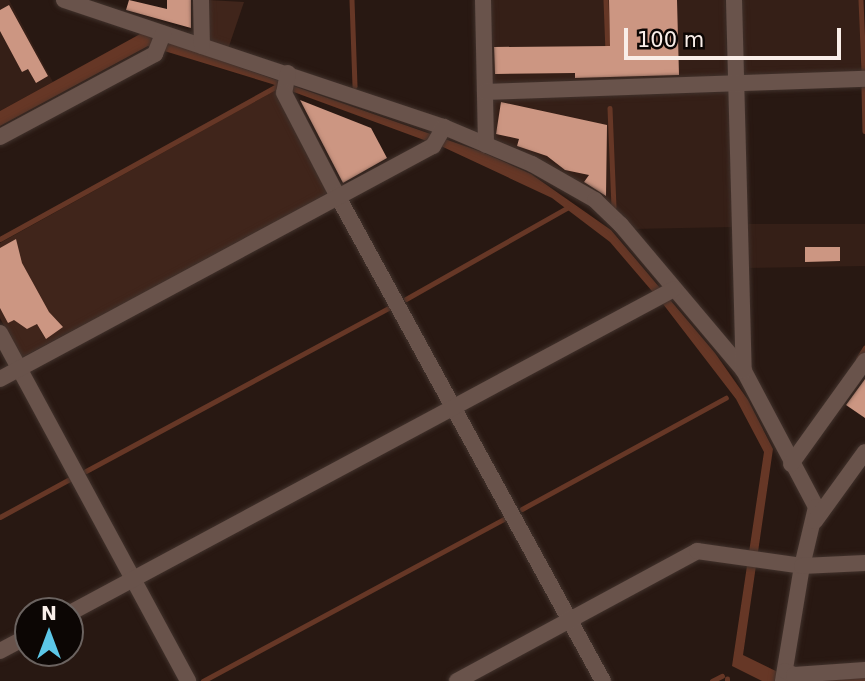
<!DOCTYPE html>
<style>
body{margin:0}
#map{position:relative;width:865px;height:681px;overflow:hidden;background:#281812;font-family:"DejaVu Sans",sans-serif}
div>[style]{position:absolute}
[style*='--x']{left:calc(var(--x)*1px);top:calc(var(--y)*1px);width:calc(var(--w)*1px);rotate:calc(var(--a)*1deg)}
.built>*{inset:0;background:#351f17}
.green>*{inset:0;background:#40251b}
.water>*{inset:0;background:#663726}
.stream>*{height:4.5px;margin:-2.25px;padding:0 2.25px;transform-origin:2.25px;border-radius:2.25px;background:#663726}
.building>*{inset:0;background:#cc9682}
.roads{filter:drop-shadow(0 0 2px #41322c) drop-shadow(0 0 2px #41322c)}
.minor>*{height:16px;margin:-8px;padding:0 8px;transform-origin:8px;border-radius:8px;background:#69534b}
span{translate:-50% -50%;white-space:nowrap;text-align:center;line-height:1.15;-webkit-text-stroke:7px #0c0604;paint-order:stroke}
.north{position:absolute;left:14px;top:597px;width:70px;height:70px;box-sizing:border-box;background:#0c0604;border:2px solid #6b6360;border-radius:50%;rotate:0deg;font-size:19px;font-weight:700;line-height:28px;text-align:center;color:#f9eee9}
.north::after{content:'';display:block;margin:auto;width:24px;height:32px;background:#5cc7e8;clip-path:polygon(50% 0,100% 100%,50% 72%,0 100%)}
.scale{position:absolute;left:624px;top:28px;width:217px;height:32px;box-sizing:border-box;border:4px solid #f9eee9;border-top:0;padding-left:9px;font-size:21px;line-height:24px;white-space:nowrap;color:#f9eee9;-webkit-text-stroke:5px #0c0604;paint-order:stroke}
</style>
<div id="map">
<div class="built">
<div style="clip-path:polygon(0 0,9px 0,53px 82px,0 111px)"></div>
<div style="clip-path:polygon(489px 0,725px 0,727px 77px,491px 86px)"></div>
<div style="clip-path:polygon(741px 0,859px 0,861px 73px,748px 77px,742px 68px)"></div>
<div style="clip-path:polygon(728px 92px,734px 227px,632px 229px,491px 139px,491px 99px)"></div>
<div style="clip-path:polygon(745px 224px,865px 224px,865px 266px,748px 268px)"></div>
</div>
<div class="green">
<div style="clip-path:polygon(208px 0,244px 2px,228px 49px,208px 42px)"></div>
<div style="clip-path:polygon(276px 90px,327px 190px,326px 197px,21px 358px,0 318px,0 243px)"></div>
</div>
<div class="water">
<div style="clip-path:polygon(142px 33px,482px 152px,531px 174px,611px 230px,715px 353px,748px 400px,773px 449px,743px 655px,796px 681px,865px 677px,865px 681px,762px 681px,732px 666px,764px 452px,736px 399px,663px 304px,610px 242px,552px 198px,443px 147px,272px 84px,148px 46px,0 126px,0 111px)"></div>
</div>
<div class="stream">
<div style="--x:352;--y:0;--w:86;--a:88"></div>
<div style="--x:606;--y:0;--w:52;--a:87.8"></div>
<div style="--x:861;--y:0;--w:72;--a:87.6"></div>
<div style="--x:864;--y:88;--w:43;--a:88.7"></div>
<div style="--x:610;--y:108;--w:99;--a:87.7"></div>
<div style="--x:0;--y:239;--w:316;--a:-28.9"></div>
<div style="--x:406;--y:299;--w:185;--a:-29.5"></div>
<div style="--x:858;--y:359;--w:13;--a:-58"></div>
<div style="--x:86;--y:471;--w:344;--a:-28.3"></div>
<div style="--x:522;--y:509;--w:232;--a:-28.6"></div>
<div style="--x:0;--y:517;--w:80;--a:-28.5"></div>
<div style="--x:203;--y:681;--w:342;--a:-28.3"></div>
<div style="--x:712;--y:681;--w:11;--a:-27"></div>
<div style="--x:727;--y:681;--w:2;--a:-90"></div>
</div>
<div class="building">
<div style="clip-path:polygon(129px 0,167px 9px,167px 0,191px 0,191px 28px,126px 10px)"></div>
<div style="clip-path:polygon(609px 0,677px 0,679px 75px,575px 78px,575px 73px,495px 74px,494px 47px,610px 46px)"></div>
<div style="clip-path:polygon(9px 5px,48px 76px,36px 83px,28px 69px,22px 72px,0 31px,0 10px)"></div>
<div style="clip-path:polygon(300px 100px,371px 128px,387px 158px,343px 183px)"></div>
<div style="clip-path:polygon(501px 102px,607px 125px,606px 196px,584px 182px,589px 175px,565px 170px,547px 156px,517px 146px,519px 139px,496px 134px)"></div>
<div style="clip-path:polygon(16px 239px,22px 263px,49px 312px,63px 327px,46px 339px,37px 324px,27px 329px,14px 320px,8px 323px,0 308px,0 248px)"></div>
<div style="clip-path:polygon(805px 247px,840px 247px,840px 261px,805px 262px)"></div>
<div style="clip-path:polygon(865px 379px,865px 418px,846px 405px)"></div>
</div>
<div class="roads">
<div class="minor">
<div style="--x:64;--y:0;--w:401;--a:18.5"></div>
<div style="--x:444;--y:127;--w:95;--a:22.8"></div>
<div style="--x:532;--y:164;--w:73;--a:29.7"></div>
<div style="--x:595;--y:200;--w:36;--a:44"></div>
<div style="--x:621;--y:225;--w:191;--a:49.9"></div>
<div style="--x:744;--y:371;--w:154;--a:62.1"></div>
<div style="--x:816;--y:507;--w:61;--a:103.3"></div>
<div style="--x:802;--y:566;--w:117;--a:99.4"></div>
<div style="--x:201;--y:0;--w:46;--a:88.8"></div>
<div style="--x:483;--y:0;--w:145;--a:88.8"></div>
<div style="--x:734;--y:0;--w:371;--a:88.5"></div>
<div style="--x:288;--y:73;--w:20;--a:101"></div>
<div style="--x:284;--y:93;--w:115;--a:62.5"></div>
<div style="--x:337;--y:195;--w:554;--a:61.31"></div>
<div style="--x:485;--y:92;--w:380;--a:-2"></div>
<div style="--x:0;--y:137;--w:176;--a:-28.2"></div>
<div style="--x:155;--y:54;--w:22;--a:-68"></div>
<div style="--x:0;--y:333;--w:396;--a:61.6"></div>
<div style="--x:0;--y:379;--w:492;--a:-28.3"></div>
<div style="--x:433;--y:146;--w:22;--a:-60"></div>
<div style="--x:791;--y:464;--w:127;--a:-54.3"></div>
<div style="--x:815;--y:521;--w:85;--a:-54.1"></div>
<div style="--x:70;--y:613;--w:685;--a:-28.21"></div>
<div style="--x:0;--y:651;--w:32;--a:-28"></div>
<div style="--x:785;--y:671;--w:10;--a:24"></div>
<div style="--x:794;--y:675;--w:71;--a:-4"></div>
<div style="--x:457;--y:681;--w:273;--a:-28.4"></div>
<div style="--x:697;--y:551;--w:106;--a:8.1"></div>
<div style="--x:802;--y:566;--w:63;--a:-2.7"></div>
</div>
</div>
<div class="north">N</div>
<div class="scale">100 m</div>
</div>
